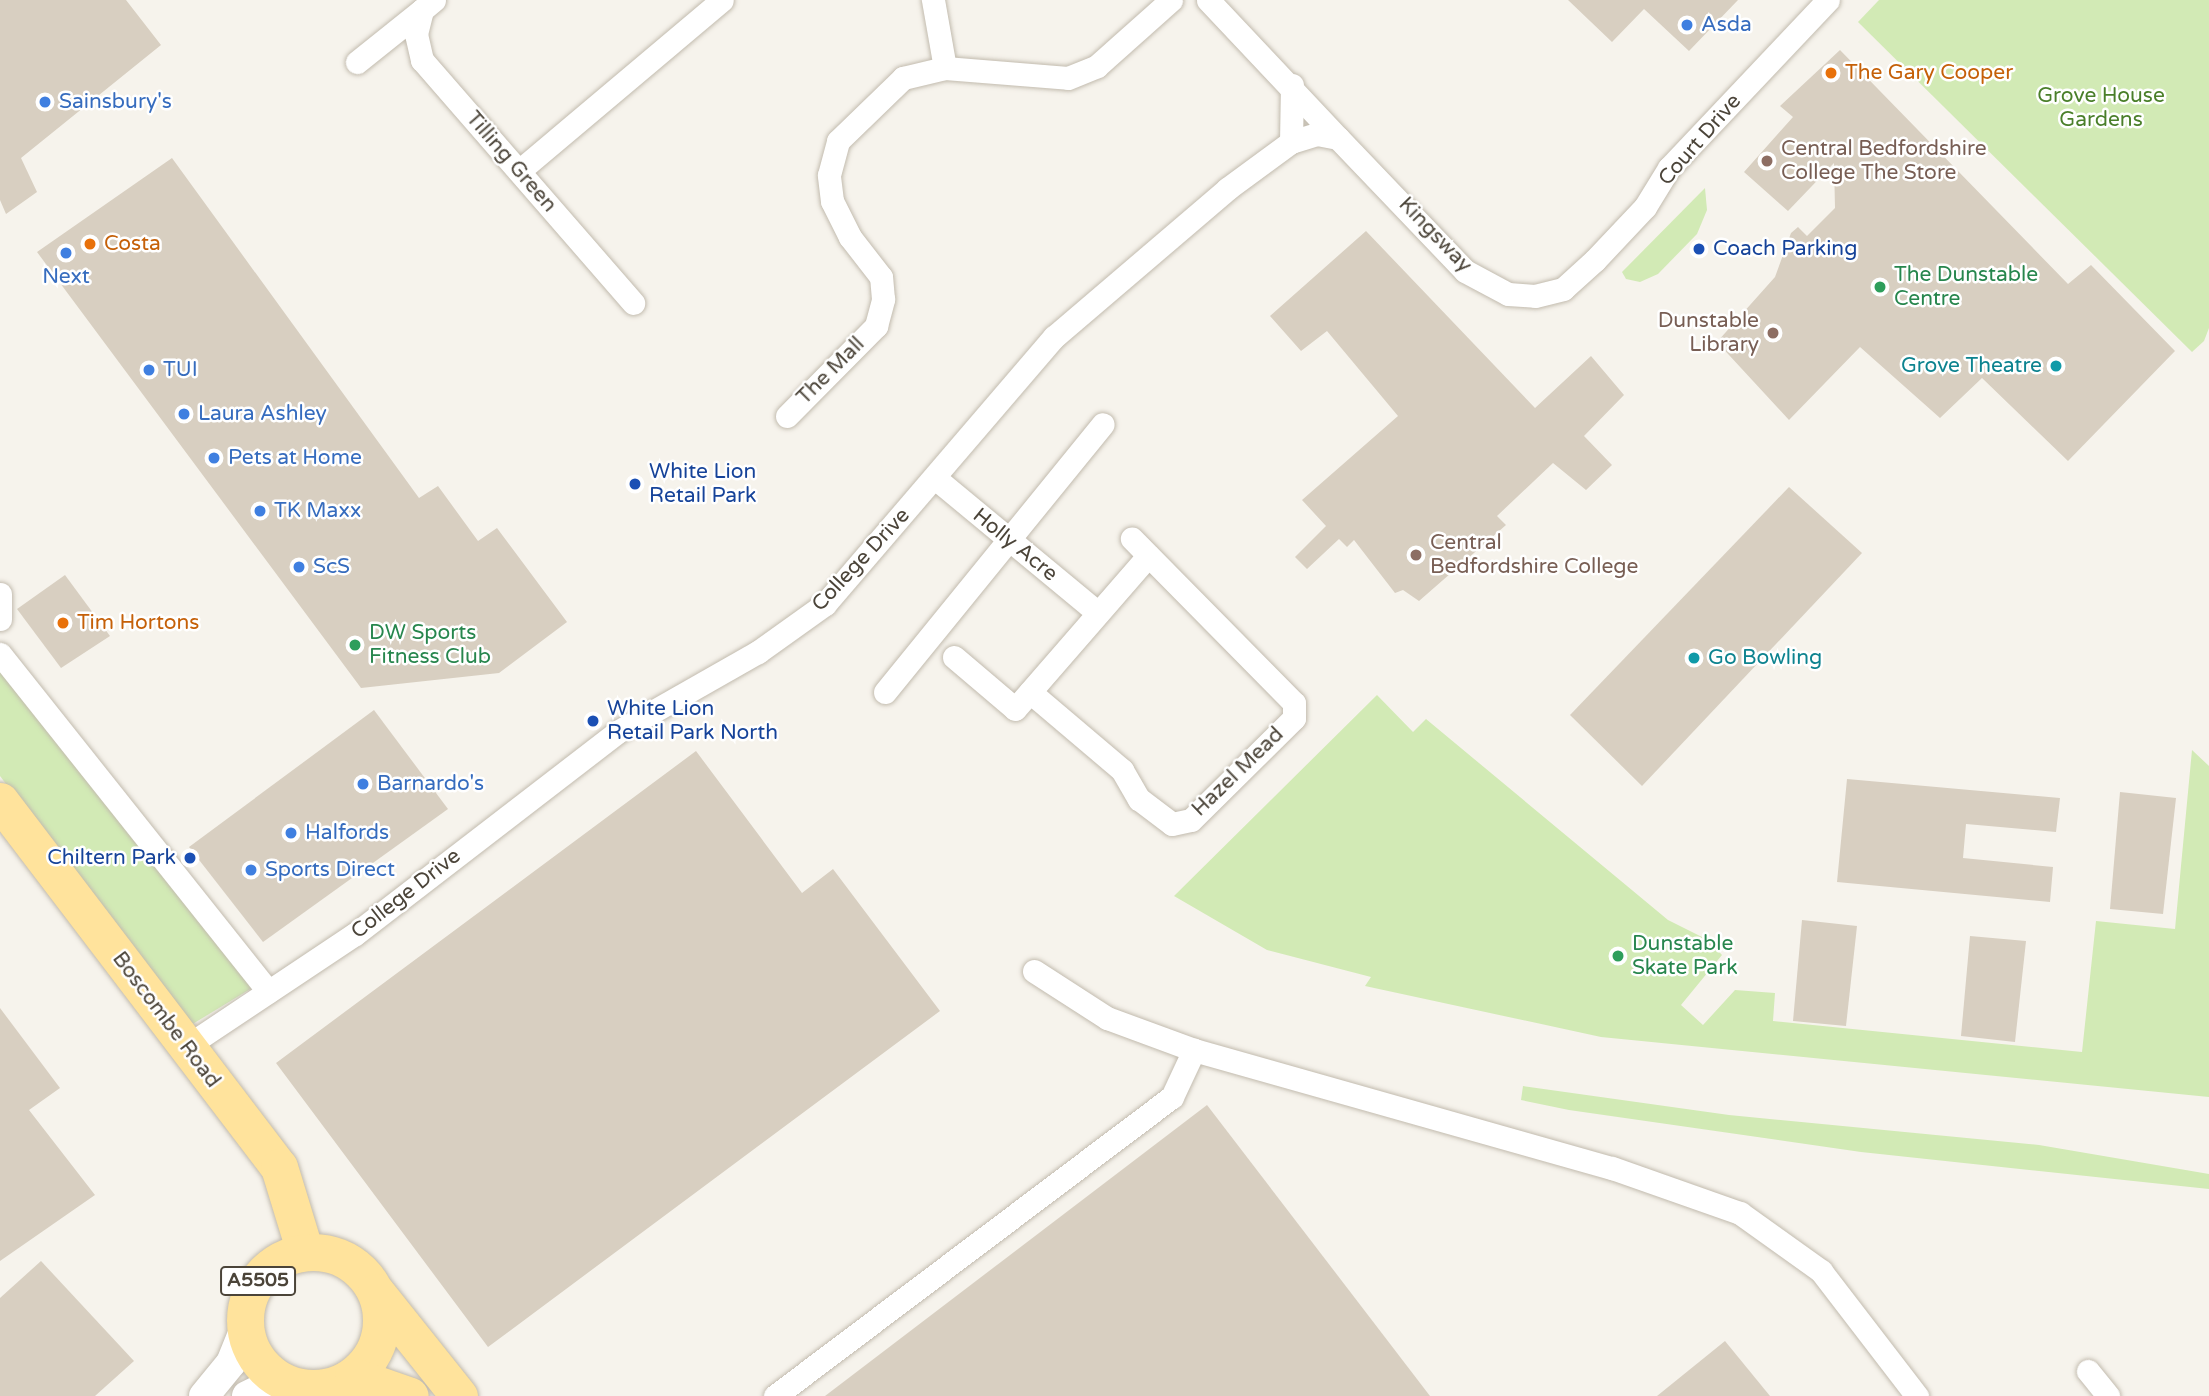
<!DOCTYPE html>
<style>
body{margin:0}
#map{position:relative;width:2209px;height:1396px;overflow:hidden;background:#f6f3ec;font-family:"Varela Round",sans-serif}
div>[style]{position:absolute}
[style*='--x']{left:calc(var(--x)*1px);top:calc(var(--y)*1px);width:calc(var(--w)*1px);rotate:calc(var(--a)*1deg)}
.green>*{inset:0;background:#d2eab5}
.building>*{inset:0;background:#d8cfc1}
.roads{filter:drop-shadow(0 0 2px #c2bbae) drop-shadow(0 0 2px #c2bbae)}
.minor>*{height:23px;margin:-11.5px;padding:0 11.5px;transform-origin:11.5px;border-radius:11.5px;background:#fff}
.tertiary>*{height:30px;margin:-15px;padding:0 15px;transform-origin:15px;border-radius:15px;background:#fff}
.primary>*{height:37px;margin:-18.5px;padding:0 18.5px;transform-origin:18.5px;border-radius:18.5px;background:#ffe39c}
.primary>.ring{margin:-18.5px;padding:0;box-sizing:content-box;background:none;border:37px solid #ffe39c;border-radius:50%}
.dots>*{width:19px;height:19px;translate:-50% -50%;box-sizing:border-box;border:4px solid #fff;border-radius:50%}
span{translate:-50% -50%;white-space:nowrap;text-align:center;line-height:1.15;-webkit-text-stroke:5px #fff;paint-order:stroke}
.shield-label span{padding:2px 5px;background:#fff;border:2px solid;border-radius:5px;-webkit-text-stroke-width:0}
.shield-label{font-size:19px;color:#4b4439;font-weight:700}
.shop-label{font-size:21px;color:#366cbe}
.left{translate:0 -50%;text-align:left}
.food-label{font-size:21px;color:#c56008}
.park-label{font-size:21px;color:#4a7f2a}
.street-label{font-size:21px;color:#4b4439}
.education-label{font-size:21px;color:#785e54}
.right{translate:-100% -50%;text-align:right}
.transit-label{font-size:21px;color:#164399}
.leisure-label{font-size:21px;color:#27864d}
.culture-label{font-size:21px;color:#0d838f}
</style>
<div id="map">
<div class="green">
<div style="clip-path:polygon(1879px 0,2209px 0,2209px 328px,2204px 341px,2192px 352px,1858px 22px)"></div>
<div style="clip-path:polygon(1705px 188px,1707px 210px,1697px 234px,1658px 274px,1640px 282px,1626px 279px,1622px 272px)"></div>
<div style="clip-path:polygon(0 670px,252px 988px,191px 1025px,0 776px)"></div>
<div style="clip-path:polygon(1377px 695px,1413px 732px,1426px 719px,1668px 920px,1708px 940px,1722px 955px,1681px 1005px,1703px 1025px,1735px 990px,1775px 993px,1773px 1021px,2082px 1052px,2096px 921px,2175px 929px,2192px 750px,2209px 766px,2209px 1097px,1601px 1037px,1365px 986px,1371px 977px,1267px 950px,1174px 896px)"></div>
<div style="clip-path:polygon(1523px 1086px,1729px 1115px,2039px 1145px,2209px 1174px,2209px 1189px,1861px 1152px,1569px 1110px,1521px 1100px)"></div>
</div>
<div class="building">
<div style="clip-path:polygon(0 0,126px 0,161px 45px,21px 158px,37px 192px,6px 214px,0 200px)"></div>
<div style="clip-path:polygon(1568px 0,1738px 0,1689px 51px,1644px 9px,1612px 42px)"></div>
<div style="clip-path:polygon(1840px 50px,2068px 284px,2091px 265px,2175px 351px,2068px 461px,1982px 378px,1940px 418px,1860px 347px,1789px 420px,1717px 342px,1775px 277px,1791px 233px,1798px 227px,1807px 236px,1835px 208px,1834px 163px,1788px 211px,1744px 172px,1793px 117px,1780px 106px)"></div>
<div style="clip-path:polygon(172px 158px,419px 498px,438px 486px,478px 541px,497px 528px,567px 622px,499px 673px,361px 688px,37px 252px)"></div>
<div style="clip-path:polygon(1366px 231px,1535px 408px,1591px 356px,1624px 395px,1584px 436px,1612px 465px,1586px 490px,1553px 463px,1497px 516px,1506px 525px,1419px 601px,1403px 590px,1395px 593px,1354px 540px,1347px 547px,1339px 539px,1307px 569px,1295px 557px,1326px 526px,1302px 500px,1398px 416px,1327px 331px,1301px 351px,1270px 316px)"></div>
<div style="clip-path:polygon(1789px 487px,1862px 553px,1642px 786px,1570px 715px)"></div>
<div style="clip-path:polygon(65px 575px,110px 636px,61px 668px,17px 609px)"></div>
<div style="clip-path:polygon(374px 710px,448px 809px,263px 942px,189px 847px)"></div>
<div style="clip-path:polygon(696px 751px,802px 893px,833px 869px,940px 1011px,488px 1347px,276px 1063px)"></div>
<div style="clip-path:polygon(1847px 779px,2060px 798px,2056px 832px,1966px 824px,1963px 858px,2053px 867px,2050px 902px,1837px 882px)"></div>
<div style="clip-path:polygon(2120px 792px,2176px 798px,2163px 914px,2110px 909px)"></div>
<div style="clip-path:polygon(1802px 920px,1857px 926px,1846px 1026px,1793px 1021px)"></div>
<div style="clip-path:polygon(1970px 936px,2026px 941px,2015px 1042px,1961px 1036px)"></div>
<div style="clip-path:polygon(0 1008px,60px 1088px,29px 1110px,95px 1195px,0 1261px)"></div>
<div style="clip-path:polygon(1207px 1105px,1430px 1396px,825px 1396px)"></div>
<div style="clip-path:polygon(41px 1261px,134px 1361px,95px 1396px,0 1396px,0 1298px)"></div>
<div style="clip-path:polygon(1725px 1341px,1770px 1396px,1657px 1396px)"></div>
</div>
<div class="roads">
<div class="minor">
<div style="--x:434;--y:0;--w:16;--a:140"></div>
<div style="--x:422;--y:10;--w:25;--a:104"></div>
<div style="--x:416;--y:34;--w:27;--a:77"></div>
<div style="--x:422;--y:60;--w:322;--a:49"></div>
<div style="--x:933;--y:0;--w:69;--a:80"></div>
<div style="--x:1208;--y:0;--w:190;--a:46.7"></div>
<div style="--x:357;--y:62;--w:83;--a:-38.7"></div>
<div style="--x:1291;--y:142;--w:57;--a:-89"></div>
<div style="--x:519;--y:171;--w:265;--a:-40.1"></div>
<div style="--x:787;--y:416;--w:127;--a:-45.3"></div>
<div style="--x:876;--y:326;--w:28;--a:-75"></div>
<div style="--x:883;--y:299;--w:22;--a:-95"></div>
<div style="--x:881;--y:277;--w:51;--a:-127.8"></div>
<div style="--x:850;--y:237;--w:40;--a:-116.6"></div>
<div style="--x:832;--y:201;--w:26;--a:-97"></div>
<div style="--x:829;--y:175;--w:35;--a:-75"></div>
<div style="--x:838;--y:141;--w:91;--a:-44.1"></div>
<div style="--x:903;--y:78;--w:43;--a:-13.4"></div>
<div style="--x:945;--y:68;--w:123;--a:4.6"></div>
<div style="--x:1068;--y:78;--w:31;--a:-22"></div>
<div style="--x:1097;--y:66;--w:99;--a:-41.7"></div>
<div style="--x:935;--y:478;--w:209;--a:39.6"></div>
<div style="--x:0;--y:594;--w:25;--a:90"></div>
<div style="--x:0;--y:654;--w:431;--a:51.5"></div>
<div style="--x:954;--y:657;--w:80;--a:40.4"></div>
<div style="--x:1015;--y:709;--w:203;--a:-49"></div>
<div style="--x:885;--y:692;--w:345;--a:-50.9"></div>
<div style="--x:1030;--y:692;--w:121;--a:40.3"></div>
<div style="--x:1122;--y:770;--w:34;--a:60"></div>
<div style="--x:1139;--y:799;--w:41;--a:37.1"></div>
<div style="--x:1172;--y:824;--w:19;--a:-12"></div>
<div style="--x:1191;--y:820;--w:145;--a:-44.7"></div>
<div style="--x:1294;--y:718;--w:15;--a:-90"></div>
<div style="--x:1294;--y:703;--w:231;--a:-134.6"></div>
<div style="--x:1034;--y:971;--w:87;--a:32.8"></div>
<div style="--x:1107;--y:1018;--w:93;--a:20.2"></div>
<div style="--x:1194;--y:1050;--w:434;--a:15.8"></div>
<div style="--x:1612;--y:1168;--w:136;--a:19.4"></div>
<div style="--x:1740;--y:1213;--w:100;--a:35.6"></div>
<div style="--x:1821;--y:1271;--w:158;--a:52.5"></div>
<div style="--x:187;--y:1046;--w:202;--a:-33.7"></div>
<div style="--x:355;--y:934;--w:331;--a:-37.6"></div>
<div style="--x:617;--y:732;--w:162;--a:-29.6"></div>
<div style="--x:758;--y:652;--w:82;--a:-35.6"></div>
<div style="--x:825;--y:604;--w:352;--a:-49.4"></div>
<div style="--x:1054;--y:337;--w:228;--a:-40.5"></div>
<div style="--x:1227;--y:189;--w:79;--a:-36.3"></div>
<div style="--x:1291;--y:142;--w:27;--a:-17"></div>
<div style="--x:1317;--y:134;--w:21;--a:11"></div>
<div style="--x:1338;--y:138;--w:184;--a:46.3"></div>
<div style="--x:1465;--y:271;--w:49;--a:28.1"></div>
<div style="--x:1508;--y:294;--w:27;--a:4"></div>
<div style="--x:1535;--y:296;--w:29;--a:-14"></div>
<div style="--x:1563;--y:289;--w:43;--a:-42.2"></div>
<div style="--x:1595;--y:260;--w:73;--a:-46.7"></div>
<div style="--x:1645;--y:207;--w:46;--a:-58.4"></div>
<div style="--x:1669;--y:168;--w:231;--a:-46.6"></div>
<div style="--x:2088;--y:1371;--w:32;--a:51"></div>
<div style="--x:775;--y:1396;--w:497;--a:-37"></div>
<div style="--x:1172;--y:1097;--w:52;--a:-64.9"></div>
</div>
<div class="tertiary">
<div style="--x:204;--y:1396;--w:43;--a:-50.7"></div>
<div style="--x:231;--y:1363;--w:38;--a:-68"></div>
<div style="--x:247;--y:1396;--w:37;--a:-26"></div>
</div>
<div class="primary">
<div style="--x:0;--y:801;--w:460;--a:52.7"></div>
<div style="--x:279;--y:1167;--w:89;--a:73"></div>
<div class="ring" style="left:245px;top:1252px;width:99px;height:99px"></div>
<div style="--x:376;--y:1292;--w:133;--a:51.4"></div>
<div style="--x:353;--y:1376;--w:60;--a:19.3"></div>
</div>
</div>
<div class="dots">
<div style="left:1687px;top:25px;background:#3f7fe0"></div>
<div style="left:1831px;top:73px;background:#e8710a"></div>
<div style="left:45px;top:102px;background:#3f7fe0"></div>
<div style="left:1767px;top:161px;background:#8d6e63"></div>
<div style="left:90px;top:244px;background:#e8710a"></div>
<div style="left:1699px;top:249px;background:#1a4fb4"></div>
<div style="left:66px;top:253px;background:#3f7fe0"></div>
<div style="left:1880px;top:287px;background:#2e9e5b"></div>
<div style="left:1773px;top:333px;background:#8d6e63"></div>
<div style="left:2056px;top:366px;background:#0f9aa8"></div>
<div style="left:149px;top:370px;background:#3f7fe0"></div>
<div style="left:184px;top:414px;background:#3f7fe0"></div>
<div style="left:214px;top:458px;background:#3f7fe0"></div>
<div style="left:635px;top:484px;background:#1a4fb4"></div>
<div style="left:260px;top:511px;background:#3f7fe0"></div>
<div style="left:1416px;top:555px;background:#8d6e63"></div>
<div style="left:299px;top:567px;background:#3f7fe0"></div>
<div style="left:63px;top:623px;background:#e8710a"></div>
<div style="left:355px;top:645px;background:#2e9e5b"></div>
<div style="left:1694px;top:658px;background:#0f9aa8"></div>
<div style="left:593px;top:721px;background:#1a4fb4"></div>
<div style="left:363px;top:784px;background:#3f7fe0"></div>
<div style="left:291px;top:833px;background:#3f7fe0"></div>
<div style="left:190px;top:858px;background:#1a4fb4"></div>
<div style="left:251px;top:870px;background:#3f7fe0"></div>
<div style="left:1618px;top:956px;background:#2e9e5b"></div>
</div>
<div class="shield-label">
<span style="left:258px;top:1281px">A5505</span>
</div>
<div class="shop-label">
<span class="left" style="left:1701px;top:25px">Asda</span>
<span class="left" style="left:59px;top:102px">Sainsbury's</span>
<span style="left:66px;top:277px">Next</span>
<span class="left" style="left:163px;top:370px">TUI</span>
<span class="left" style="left:198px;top:414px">Laura Ashley</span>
<span class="left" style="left:228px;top:458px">Pets at Home</span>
<span class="left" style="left:274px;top:511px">TK Maxx</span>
<span class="left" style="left:313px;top:567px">ScS</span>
<span class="left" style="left:377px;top:784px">Barnardo's</span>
<span class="left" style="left:305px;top:833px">Halfords</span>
<span class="left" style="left:265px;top:870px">Sports Direct</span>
</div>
<div class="food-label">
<span class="left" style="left:1845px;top:73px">The Gary Cooper</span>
<span class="left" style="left:104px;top:244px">Costa</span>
<span class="left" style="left:77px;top:623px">Tim Hortons</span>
</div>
<div class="park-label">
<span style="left:2101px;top:108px">Grove House<br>Gardens</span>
</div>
<div class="street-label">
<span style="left:1700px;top:140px;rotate:-49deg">Court Drive</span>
<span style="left:511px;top:162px;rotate:49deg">Tilling Green</span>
<span style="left:1435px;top:235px;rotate:46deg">Kingsway</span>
<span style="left:831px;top:371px;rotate:-45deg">The Mall</span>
<span style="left:1015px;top:545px;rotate:39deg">Holly Acre</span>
<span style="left:861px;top:560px;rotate:-47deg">College Drive</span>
<span style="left:1238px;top:772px;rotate:-44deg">Hazel Mead</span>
<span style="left:406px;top:894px;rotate:-38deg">College Drive</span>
<span style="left:166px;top:1020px;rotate:53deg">Boscombe Road</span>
</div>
<div class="education-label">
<span class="left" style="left:1781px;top:161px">Central Bedfordshire<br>College The Store</span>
<span class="right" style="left:1759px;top:333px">Dunstable<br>Library</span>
<span class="left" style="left:1430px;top:555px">Central<br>Bedfordshire College</span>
</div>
<div class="transit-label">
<span class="left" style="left:1713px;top:249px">Coach Parking</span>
<span class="left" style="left:649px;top:484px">White Lion<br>Retail Park</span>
<span class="left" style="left:607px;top:721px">White Lion<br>Retail Park North</span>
<span class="right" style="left:176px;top:858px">Chiltern Park</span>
</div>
<div class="leisure-label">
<span class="left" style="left:1894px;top:287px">The Dunstable<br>Centre</span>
<span class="left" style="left:369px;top:645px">DW Sports<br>Fitness Club</span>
<span class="left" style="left:1632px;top:956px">Dunstable<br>Skate Park</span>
</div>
<div class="culture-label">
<span class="right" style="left:2042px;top:366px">Grove Theatre</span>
<span class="left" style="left:1708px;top:658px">Go Bowling</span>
</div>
</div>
